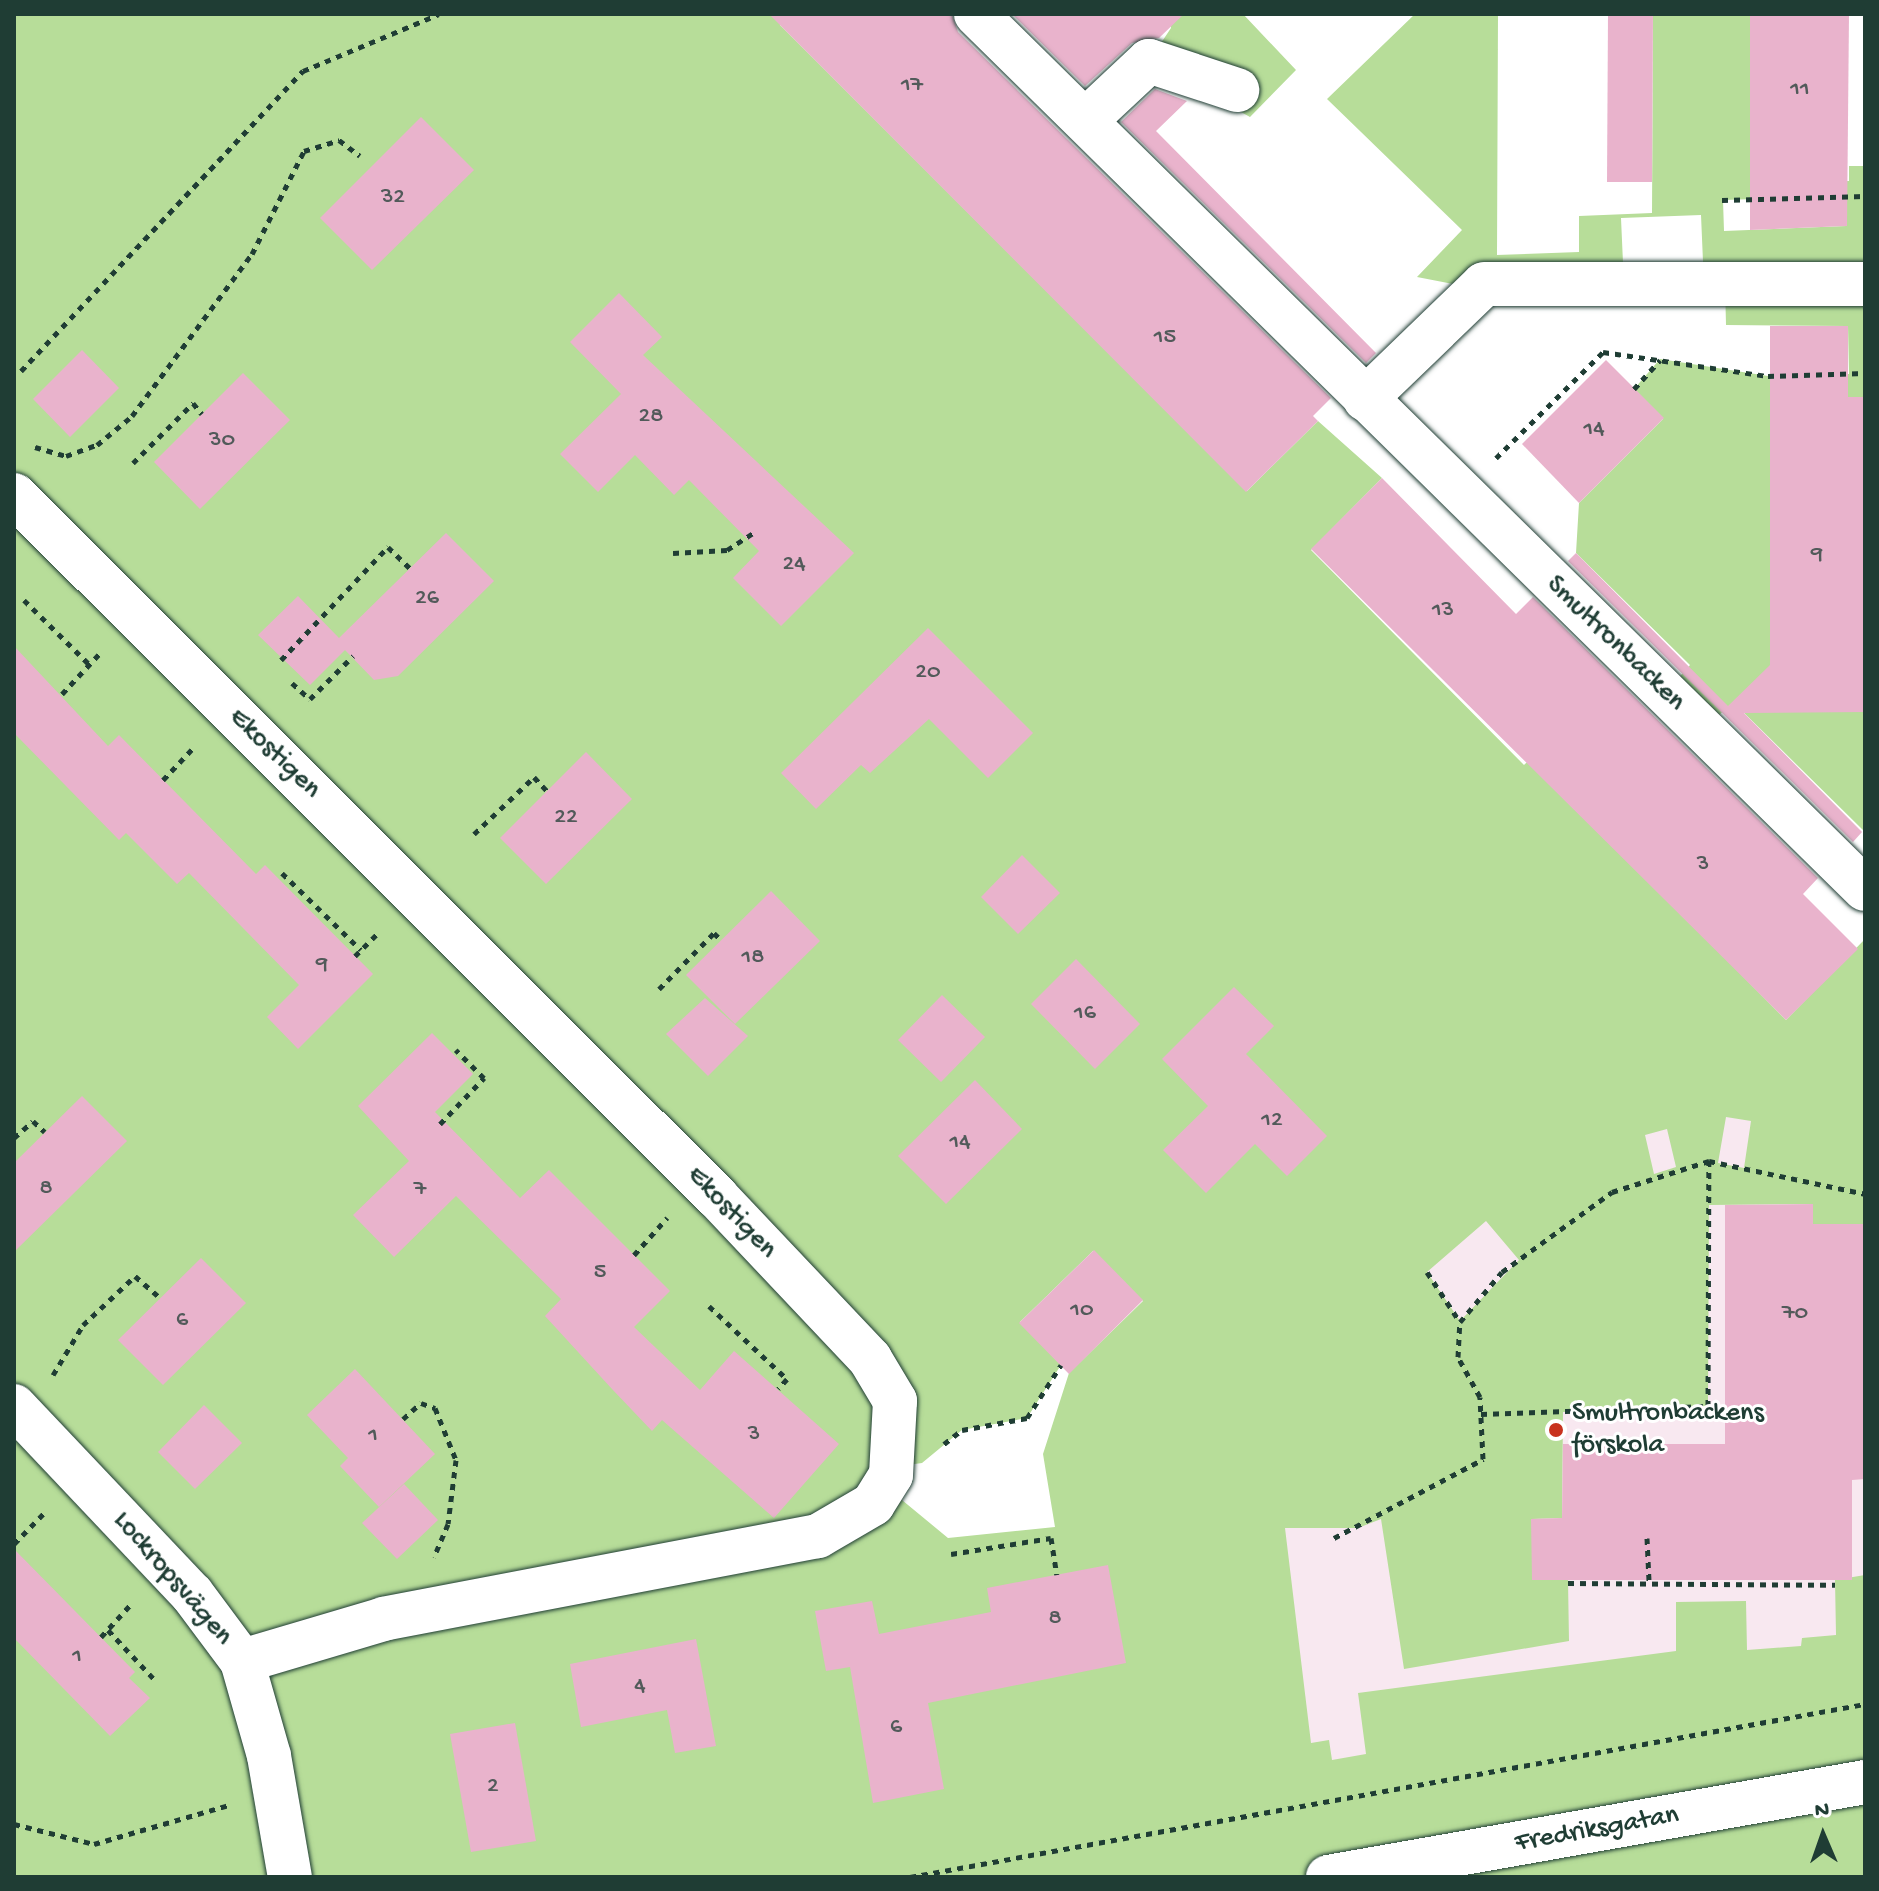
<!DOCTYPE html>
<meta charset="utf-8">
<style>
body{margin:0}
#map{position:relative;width:1879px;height:1891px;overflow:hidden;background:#fff;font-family:"Gochi Hand",sans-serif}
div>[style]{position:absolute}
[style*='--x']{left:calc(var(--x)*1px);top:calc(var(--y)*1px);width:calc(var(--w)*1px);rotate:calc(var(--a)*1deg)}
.built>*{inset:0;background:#f8e8f0}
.green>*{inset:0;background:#b7dd99}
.building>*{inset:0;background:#e9b3cc}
.path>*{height:5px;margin-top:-2.5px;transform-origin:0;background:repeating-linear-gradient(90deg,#1f3d34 0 6px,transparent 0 12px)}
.roads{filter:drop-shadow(0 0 2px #1f3d34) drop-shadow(0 0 2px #1f3d34)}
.minor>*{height:44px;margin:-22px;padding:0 22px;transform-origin:22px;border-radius:22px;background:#fff}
.dots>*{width:22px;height:22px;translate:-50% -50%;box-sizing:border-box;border:4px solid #fff;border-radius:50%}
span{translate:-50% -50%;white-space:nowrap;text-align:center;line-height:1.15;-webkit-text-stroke:6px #fff;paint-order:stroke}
.number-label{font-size:24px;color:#525a5a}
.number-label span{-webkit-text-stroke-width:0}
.street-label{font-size:28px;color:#1f3d34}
.poi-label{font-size:28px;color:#1f3d34}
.left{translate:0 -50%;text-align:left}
.frame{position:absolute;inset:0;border:16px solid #1f3d34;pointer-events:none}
.north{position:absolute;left:1783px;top:1795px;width:80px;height:80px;-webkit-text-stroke:6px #fff;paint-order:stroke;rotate:358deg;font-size:22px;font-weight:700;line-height:32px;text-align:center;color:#1f3d34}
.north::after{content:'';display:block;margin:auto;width:28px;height:36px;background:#1f3d34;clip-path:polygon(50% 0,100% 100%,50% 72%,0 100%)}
</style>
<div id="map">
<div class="built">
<div style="clip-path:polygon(1865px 1098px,1865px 1704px,1294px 1805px,1257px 1515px,1424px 1151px)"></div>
</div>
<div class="green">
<div style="clip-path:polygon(evenodd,14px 14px,791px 14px,780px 25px,1247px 491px,1318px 421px,1382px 478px,1311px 550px,1524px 765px,1596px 694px,1573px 804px,1786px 1020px,1865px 939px,1865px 1224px,1813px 1224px,1812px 1204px,1709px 1205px,1708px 1406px,1563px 1412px,1562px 1518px,1532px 1519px,1532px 1580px,1568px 1580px,1569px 1641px,1404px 1669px,1381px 1519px,1358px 1528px,1285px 1528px,1311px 1743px,1329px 1740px,1332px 1760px,1366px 1754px,1358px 1693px,1676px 1651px,1676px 1602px,1746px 1601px,1747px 1650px,1801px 1646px,1802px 1638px,1836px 1635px,1835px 1580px,1865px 1575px,1865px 1877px,14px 1877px,14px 14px,1726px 1117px,1751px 1121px,1744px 1168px,1718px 1163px,1726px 1117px,14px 14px,1667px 1129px,1676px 1167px,1654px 1174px,1645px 1135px,1667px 1129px,14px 14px,1486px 1221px,1519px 1260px,1460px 1321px,1427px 1272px,1486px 1221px,14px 14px,1093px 1251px,1143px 1301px,1069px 1373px,1043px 1454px,1055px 1527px,948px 1538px,885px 1486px,893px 1467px,922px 1463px,962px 1430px,1027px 1418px,1061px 1365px,1020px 1322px,1093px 1251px)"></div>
<div style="clip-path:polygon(1168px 14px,1243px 14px,1296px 70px,1250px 117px,1149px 61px,1171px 28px)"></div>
<div style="clip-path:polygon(evenodd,1415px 14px,1498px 14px,1497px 255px,1579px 252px,1579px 216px,1652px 213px,1653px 14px,1750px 14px,1750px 180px,1849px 181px,1849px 166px,1865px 166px,1865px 397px,1770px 398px,1770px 712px,1865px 712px,1865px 832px,1733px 702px,1703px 730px,1665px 693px,1690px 665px,1576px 553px,1579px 503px,1663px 419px,1634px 389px,1660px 359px,1768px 376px,1849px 374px,1848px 326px,1726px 325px,1725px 285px,1704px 285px,1701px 215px,1621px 218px,1624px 285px,1453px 284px,1417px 277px,1462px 230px,1327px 99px,1415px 14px,1845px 196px,1846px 226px,1724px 231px,1723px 200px,1845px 196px)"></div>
</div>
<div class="building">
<div style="clip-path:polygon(769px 14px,952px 14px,958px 32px,1331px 398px,1313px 416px,1318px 421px,1246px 492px)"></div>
<div style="clip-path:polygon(1012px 14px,1184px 14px,1159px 38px,1132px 43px,1085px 86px)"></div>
<div style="clip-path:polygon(1608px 14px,1653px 14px,1652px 182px,1607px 182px)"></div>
<div style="clip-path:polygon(1750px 14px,1849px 14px,1847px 226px,1750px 230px)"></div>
<div style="clip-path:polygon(1155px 89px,1187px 101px,1156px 131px,1376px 353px,1366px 363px,1121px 122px)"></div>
<div style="clip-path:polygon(421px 117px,474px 170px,372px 270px,320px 218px)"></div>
<div style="clip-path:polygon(619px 293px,662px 337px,643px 355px,854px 553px,781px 626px,733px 578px,759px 551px,689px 480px,674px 495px,635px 455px,598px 492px,560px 454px,621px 394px,570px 342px)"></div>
<div style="clip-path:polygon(1770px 326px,1848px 326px,1848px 397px,1865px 397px,1865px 712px,1744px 713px,1862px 832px,1853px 842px,1568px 561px,1576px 553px,1728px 706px,1770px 665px)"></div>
<div style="clip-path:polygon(82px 350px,119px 388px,70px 437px,33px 399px)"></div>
<div style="clip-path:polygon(1606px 360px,1664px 418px,1579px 503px,1522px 444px)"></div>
<div style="clip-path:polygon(243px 373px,290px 420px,200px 509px,154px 462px)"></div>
<div style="clip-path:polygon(1382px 478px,1516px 614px,1533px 597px,1818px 878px,1803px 894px,1858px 949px,1786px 1020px,1311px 549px)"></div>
<div style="clip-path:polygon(446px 533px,494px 581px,398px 676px,374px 680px,345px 650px,310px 685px,258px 635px,298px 596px,339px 638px)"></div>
<div style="clip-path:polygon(928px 628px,1033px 733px,988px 778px,929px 719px,870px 773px,861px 765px,816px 809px,781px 773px)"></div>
<div style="clip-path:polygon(14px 646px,108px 746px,119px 735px,256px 874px,265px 865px,373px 974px,298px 1049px,267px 1017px,299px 985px,189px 873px,177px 884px,126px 833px,119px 840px,14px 733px)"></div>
<div style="clip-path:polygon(586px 752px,632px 799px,546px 884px,500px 838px)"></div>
<div style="clip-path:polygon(1022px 855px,1060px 893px,1018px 934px,981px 897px)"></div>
<div style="clip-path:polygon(771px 891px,820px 941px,735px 1024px,686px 975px)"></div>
<div style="clip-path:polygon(1076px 959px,1140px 1024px,1095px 1069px,1031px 1004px)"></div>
<div style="clip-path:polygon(1234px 987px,1274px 1026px,1246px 1054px,1327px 1136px,1287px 1176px,1255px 1144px,1206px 1193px,1163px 1150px,1208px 1106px,1162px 1059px)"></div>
<div style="clip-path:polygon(942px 995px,985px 1037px,941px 1082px,898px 1040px)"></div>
<div style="clip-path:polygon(705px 998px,748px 1036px,708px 1076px,666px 1034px)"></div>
<div style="clip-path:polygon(432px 1033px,473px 1074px,435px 1112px,520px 1198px,549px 1170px,670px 1291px,634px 1327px,700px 1390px,734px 1351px,839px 1444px,774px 1518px,662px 1420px,652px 1431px,612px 1389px,545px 1316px,561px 1299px,456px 1196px,394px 1257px,353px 1215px,409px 1161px,358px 1106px)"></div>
<div style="clip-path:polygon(975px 1080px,1022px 1129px,946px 1204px,898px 1156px)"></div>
<div style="clip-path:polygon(82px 1096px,127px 1141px,14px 1252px,14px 1163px)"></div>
<div style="clip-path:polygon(1813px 1204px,1813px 1224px,1865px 1224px,1865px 1479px,1852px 1480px,1852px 1580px,1532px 1580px,1531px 1519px,1562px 1518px,1563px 1444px,1725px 1444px,1725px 1205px)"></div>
<div style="clip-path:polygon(1094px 1250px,1143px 1300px,1069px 1374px,1019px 1323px)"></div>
<div style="clip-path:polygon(201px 1258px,246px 1303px,163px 1385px,118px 1340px)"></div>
<div style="clip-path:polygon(355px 1369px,435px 1454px,379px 1507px,340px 1466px,348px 1458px,307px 1415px)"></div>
<div style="clip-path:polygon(204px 1405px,242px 1443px,195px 1489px,158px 1452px)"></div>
<div style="clip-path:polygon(404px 1484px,438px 1520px,397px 1559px,362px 1523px)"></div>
<div style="clip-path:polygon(14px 1549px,135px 1672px,129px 1678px,150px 1698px,110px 1736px,14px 1638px)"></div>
<div style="clip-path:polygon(1108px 1565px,1126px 1663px,928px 1703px,944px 1789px,873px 1803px,850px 1667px,826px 1671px,815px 1611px,872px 1601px,879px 1634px,991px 1612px,987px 1588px)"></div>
<div style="clip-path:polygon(696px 1639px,716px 1746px,675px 1753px,667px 1710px,581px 1727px,570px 1664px)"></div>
<div style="clip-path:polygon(515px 1723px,536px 1841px,471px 1852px,450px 1734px)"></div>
</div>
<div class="path">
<div style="--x:1722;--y:200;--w:143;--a:-1.6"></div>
<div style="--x:21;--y:371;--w:412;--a:-46.8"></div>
<div style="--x:303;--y:71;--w:147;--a:-22.7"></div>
<div style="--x:1634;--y:389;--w:39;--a:-48"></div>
<div style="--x:35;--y:447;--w:32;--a:16"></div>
<div style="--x:66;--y:456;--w:33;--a:-20"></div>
<div style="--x:97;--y:445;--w:45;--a:-39.6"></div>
<div style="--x:132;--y:416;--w:202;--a:-53.5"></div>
<div style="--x:252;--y:254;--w:115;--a:-63.2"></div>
<div style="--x:304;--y:151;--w:37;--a:-17"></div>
<div style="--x:339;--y:140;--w:26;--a:37"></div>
<div style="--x:1496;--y:458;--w:151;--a:-44.7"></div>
<div style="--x:1603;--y:352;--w:167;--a:8.3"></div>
<div style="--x:1768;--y:376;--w:97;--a:-1.8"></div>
<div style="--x:133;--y:463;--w:85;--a:-45"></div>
<div style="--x:193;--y:403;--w:14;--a:51"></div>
<div style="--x:673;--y:553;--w:54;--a:-3.2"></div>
<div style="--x:727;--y:550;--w:33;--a:-33"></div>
<div style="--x:24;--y:600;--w:91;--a:44.6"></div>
<div style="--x:281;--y:660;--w:156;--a:-46.6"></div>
<div style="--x:388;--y:547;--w:30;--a:44"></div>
<div style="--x:292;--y:683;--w:24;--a:42"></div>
<div style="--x:310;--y:699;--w:61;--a:-45"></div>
<div style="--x:62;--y:694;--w:57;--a:-47.1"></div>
<div style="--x:163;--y:780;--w:47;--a:-46.7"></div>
<div style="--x:474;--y:834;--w:83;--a:-43.5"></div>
<div style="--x:534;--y:777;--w:19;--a:47"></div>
<div style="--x:282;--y:873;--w:110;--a:44.3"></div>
<div style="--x:355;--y:956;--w:35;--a:-45"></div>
<div style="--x:659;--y:989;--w:78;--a:-45.5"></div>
<div style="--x:714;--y:933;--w:10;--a:45"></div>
<div style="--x:440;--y:1124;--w:64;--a:-46.3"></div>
<div style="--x:484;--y:1078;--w:40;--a:-135"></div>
<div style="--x:14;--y:1138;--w:25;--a:-42"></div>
<div style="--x:33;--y:1121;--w:16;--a:43"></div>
<div style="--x:634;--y:1255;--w:50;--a:-48.3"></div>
<div style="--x:1427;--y:1272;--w:60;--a:56.6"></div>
<div style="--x:709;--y:1306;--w:107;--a:43.1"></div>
<div style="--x:787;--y:1379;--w:13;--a:132"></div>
<div style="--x:53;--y:1375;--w:58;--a:-59"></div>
<div style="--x:83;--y:1325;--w:71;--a:-43.3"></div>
<div style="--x:135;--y:1276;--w:33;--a:41"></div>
<div style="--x:1481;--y:1414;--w:227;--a:-2"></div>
<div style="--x:1708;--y:1406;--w:245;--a:-89.8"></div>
<div style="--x:403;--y:1419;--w:24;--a:-42"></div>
<div style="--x:421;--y:1403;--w:15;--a:20"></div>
<div style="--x:435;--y:1408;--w:56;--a:68"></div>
<div style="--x:456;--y:1460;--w:64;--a:97.1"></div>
<div style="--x:448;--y:1524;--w:36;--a:113"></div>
<div style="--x:944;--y:1444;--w:23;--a:-38"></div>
<div style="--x:962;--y:1430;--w:66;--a:-10.5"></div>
<div style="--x:1027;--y:1418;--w:63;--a:-57.3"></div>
<div style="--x:1334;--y:1538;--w:169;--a:-27.9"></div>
<div style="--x:1483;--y:1459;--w:62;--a:-92.8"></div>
<div style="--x:1480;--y:1397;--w:46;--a:-118.8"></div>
<div style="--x:1458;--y:1357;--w:35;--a:-87"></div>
<div style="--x:1460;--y:1322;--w:65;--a:-50"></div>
<div style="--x:1502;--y:1272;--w:136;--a:-36"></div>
<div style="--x:1612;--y:1192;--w:102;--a:-17.7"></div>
<div style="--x:1709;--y:1161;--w:159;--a:11.9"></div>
<div style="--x:1647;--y:1538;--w:43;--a:87.3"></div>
<div style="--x:14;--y:1544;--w:46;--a:-45.9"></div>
<div style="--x:951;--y:1554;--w:101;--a:-9.1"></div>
<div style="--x:1051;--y:1538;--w:37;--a:81"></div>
<div style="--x:1568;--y:1583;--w:267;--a:0.4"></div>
<div style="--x:108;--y:1630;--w:66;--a:46.8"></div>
<div style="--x:101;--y:1637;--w:47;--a:-47.6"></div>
<div style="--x:14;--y:1824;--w:82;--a:14"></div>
<div style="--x:94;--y:1844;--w:141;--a:-16.1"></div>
<div style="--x:910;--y:1877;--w:971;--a:-10.27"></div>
</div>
<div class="roads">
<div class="minor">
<div style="--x:976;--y:14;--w:1247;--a:44.55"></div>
<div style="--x:1087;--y:119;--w:85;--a:-43.1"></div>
<div style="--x:1149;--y:61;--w:93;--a:18.2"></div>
<div style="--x:1365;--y:399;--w:165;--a:-44"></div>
<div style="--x:1484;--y:284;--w:381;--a:0"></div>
<div style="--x:14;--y:495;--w:993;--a:44.96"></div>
<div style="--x:717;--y:1197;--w:223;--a:46.6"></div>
<div style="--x:870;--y:1359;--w:49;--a:59.2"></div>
<div style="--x:895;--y:1401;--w:74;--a:93.1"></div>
<div style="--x:891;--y:1475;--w:34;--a:122"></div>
<div style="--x:873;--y:1504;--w:64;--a:149.8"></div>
<div style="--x:818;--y:1536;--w:442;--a:169.2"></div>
<div style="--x:384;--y:1619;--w:148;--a:163.5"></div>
<div style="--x:14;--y:1406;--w:259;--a:46.6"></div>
<div style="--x:192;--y:1594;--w:84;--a:53.3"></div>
<div style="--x:242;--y:1661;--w:99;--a:74.1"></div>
<div style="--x:269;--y:1756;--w:123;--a:80.2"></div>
<div style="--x:1328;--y:1877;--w:545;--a:-10.03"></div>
</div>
</div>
<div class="dots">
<div style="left:1556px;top:1430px;background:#c8321e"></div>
</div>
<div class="number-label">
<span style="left:912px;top:86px">17</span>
<span style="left:1800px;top:90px">11</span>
<span style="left:393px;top:198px">32</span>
<span style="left:1165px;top:338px">15</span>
<span style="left:651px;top:417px">28</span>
<span style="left:1594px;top:430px">14</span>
<span style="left:222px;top:441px">30</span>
<span style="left:1817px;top:555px">9</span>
<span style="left:794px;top:565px">24</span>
<span style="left:427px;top:599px">26</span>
<span style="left:1443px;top:611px">13</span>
<span style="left:928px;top:673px">20</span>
<span style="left:566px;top:818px">22</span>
<span style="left:1703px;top:865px">3</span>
<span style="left:753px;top:958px">18</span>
<span style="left:322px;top:965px">9</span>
<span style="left:1085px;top:1014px">16</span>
<span style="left:1272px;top:1121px">12</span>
<span style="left:960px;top:1143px">14</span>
<span style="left:46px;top:1189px">8</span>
<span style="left:420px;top:1190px">7</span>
<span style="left:600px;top:1273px">5</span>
<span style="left:1082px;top:1311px">10</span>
<span style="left:1795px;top:1314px">70</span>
<span style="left:182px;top:1321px">6</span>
<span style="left:754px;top:1435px">3</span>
<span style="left:373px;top:1436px">1</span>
<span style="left:1055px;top:1619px">8</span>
<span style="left:77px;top:1657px">1</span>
<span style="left:640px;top:1687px">4</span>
<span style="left:896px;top:1728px">6</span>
<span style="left:493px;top:1787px">2</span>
</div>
<div class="street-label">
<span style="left:1615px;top:644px;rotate:44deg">Smultronbacken</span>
<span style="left:274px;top:754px;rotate:44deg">Ekostigen</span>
<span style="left:731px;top:1213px;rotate:46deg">Ekostigen</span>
<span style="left:172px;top:1579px;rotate:49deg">Lockropsvägen</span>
<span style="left:1597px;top:1830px;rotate:-10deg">Fredriksgatan</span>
</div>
<div class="poi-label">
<span class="left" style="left:1572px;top:1430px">Smultronbackens<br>förskola</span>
</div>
<div class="frame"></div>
<div class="north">N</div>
</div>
